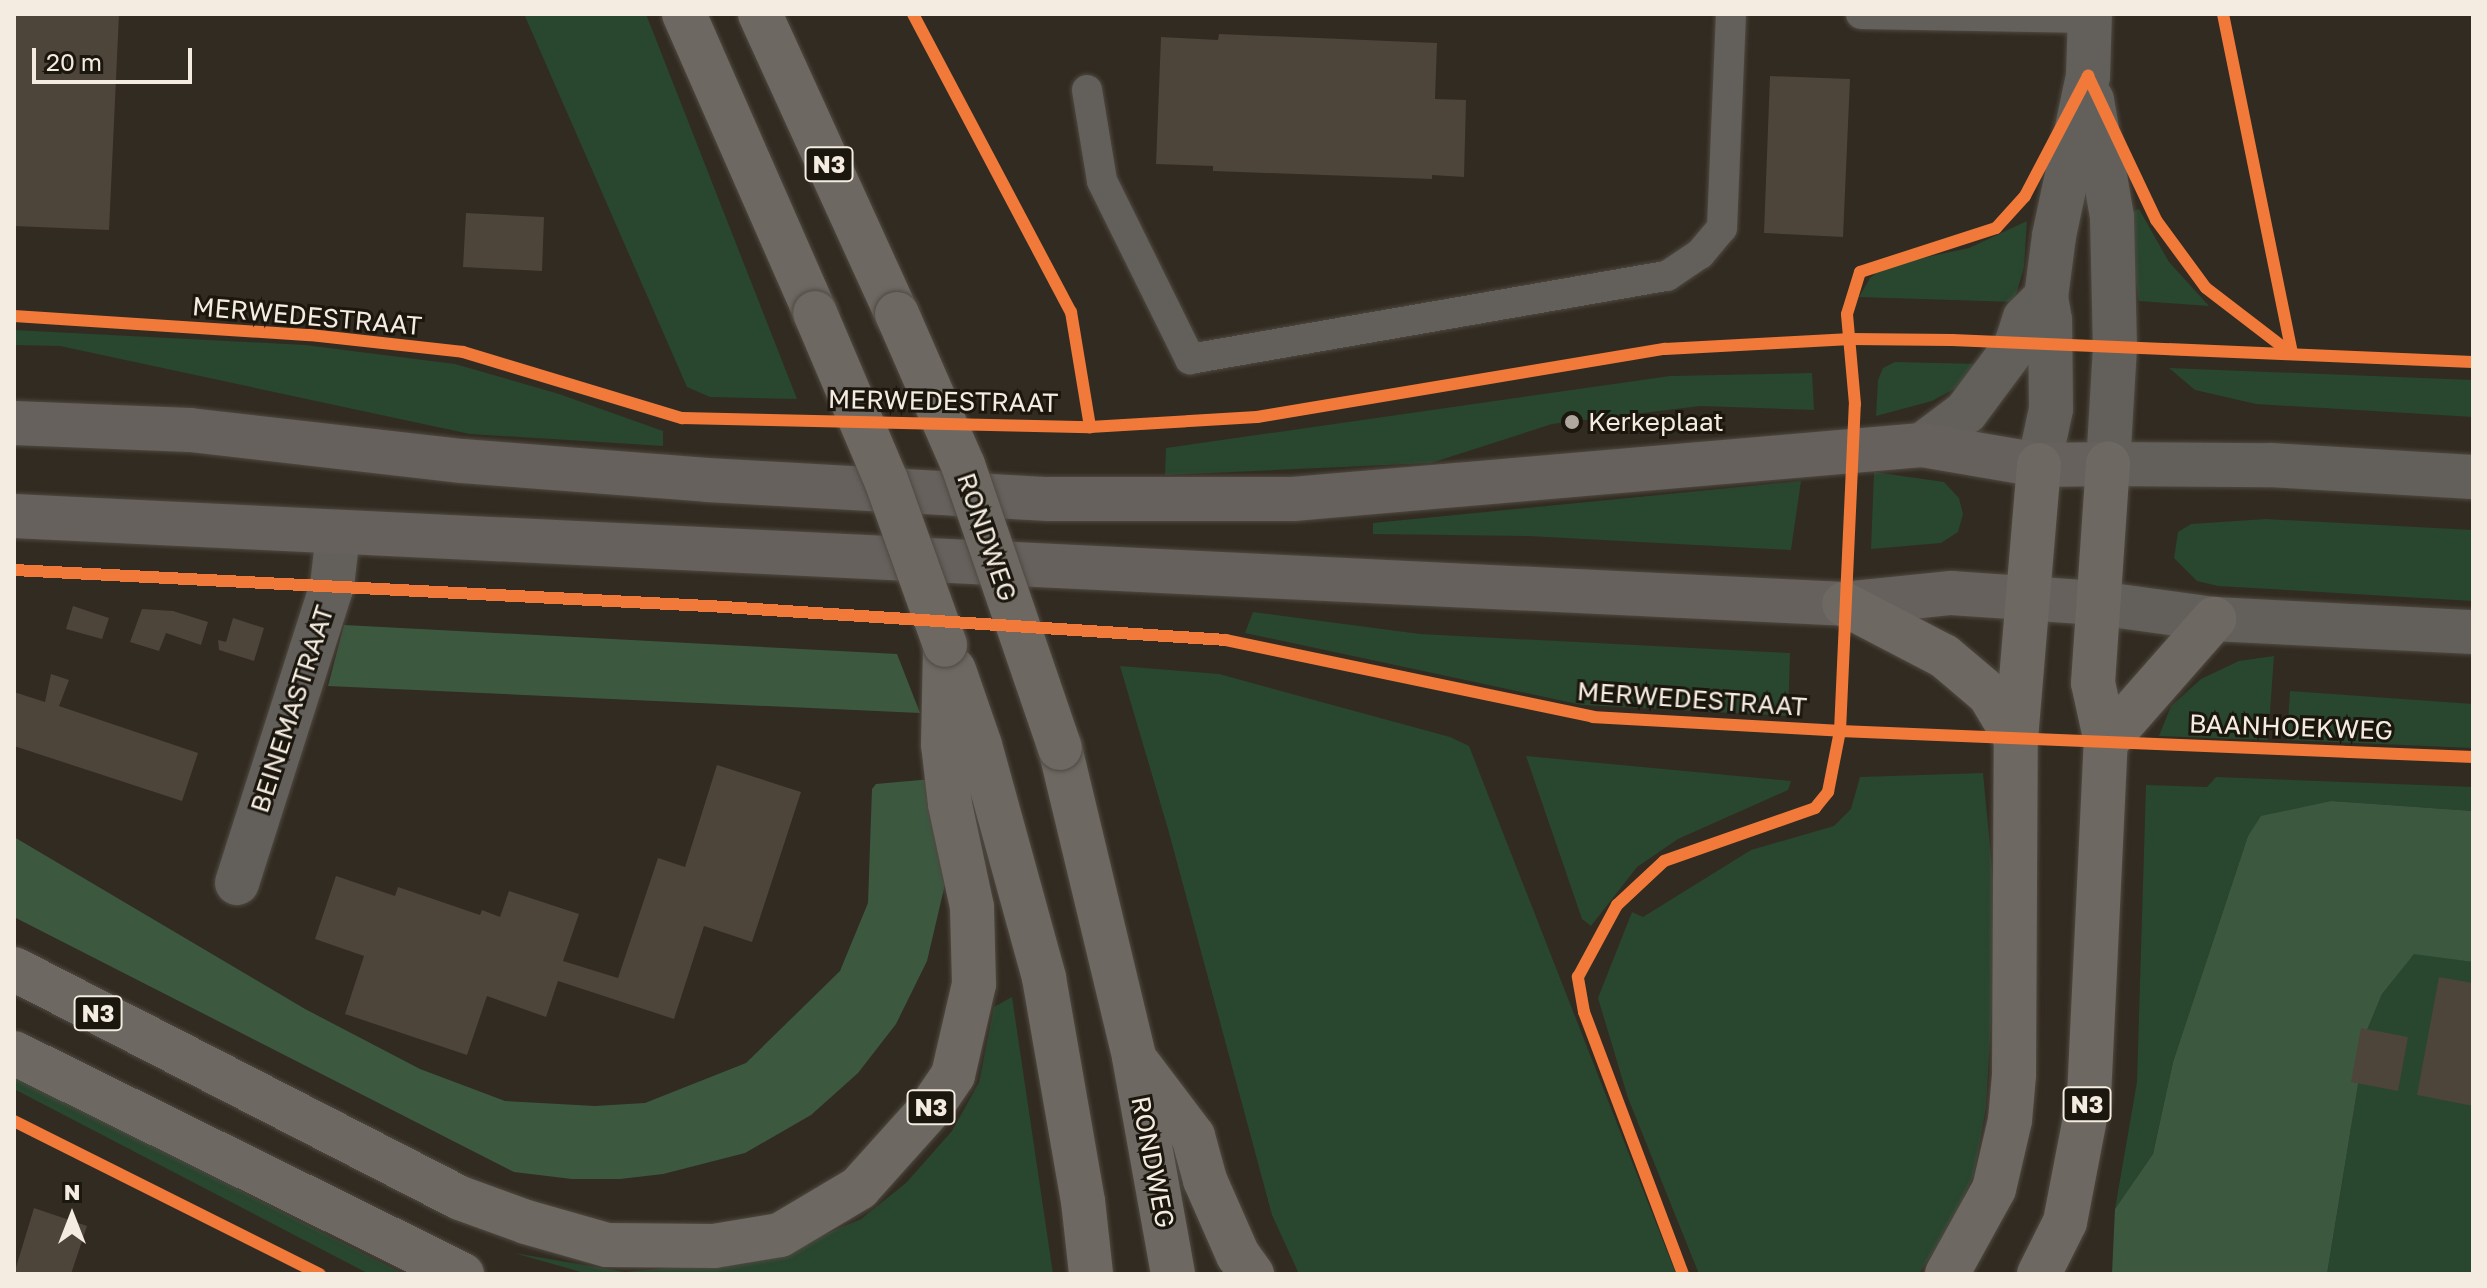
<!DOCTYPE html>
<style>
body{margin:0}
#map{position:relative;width:2487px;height:1288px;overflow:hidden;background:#322b21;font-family:"Golos Text",sans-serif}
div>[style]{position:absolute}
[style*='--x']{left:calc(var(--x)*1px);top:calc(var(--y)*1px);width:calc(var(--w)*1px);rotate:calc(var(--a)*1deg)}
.green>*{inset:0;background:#29462f}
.forest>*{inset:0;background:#3c5940}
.building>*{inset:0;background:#4d443a}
.roads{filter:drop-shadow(0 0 2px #4f4941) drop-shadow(0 0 2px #4f4941)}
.service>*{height:30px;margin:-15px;padding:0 15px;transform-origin:15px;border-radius:15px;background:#63605c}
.minor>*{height:44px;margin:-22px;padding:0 22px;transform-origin:22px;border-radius:22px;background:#63605c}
.tertiary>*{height:44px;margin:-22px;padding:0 22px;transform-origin:22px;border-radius:22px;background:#63605c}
.secondary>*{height:44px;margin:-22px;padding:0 22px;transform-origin:22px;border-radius:22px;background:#66615d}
.primary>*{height:44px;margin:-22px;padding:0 22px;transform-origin:22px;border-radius:22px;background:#6e6863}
.bridges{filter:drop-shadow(0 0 2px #4f4941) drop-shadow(0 0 2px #4f4941)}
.primary-bridge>*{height:44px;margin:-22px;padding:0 22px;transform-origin:22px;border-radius:22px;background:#6e6863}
.cycleway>*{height:12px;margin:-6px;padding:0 6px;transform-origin:6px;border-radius:6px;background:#f17a3a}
.dots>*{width:22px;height:22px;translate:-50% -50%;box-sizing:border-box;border:4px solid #1b160e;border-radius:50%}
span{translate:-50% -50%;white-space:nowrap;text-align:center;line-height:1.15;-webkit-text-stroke:6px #1b160e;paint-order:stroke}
.shield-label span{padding:2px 6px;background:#1b160e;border:2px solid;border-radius:6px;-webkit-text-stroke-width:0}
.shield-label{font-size:24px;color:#f4ece1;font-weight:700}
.street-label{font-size:26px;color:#f4ece1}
.poi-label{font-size:26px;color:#f4ece1}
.left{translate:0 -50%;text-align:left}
.frame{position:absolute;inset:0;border:16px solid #f4ece1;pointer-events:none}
.north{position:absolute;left:32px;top:1176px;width:80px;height:80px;-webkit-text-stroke:6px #1b160e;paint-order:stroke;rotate:0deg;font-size:22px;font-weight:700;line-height:32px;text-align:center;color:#f4ece1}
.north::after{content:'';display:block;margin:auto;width:28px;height:36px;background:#f4ece1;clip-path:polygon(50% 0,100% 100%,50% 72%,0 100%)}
.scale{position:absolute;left:32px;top:48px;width:160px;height:36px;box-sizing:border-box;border:4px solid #f4ece1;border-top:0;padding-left:10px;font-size:24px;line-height:28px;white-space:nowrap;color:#f4ece1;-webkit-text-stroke:6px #1b160e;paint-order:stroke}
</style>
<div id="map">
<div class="green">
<div style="clip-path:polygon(524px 14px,646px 14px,797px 399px,710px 397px,687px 387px)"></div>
<div style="clip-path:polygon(2139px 209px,2169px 262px,2209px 306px,2139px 301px,2132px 257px,2133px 211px)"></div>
<div style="clip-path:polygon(2027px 221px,2024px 267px,2014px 302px,1859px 297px,1870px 278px,1885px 266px,1969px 248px)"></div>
<div style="clip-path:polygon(14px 330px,305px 345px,455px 364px,559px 394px,663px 431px,663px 446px,470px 434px,60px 346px,14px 345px)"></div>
<div style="clip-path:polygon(1895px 362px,1981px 364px,1958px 387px,1932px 401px,1876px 416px,1878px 380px,1883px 368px)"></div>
<div style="clip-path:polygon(2169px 368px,2473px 380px,2473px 417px,2256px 404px,2195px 390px)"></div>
<div style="clip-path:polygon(1812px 373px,1814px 410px,1700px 406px,1552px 424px,1431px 463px,1165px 475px,1166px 448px,1670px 376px)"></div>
<div style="clip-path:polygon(1874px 472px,1944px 482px,1959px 498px,1963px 514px,1958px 532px,1941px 543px,1871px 549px)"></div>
<div style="clip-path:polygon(1801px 481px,1791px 550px,1528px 536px,1373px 534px,1373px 523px)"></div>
<div style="clip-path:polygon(2266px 519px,2473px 530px,2473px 601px,2218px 586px,2197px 581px,2174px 558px,2178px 532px,2191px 524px)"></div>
<div style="clip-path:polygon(1253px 612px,1420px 634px,1790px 653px,1788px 716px,1582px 705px,1245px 633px)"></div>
<div style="clip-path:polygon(2274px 656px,2268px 740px,2159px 736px,2171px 706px,2201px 679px,2239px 661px)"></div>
<div style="clip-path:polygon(1120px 666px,1219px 674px,1450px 737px,1469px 746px,1676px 1274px,1299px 1274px,1272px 1215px,1168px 829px)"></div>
<div style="clip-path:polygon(2290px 691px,2473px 704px,2473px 748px,2287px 740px)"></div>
<div style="clip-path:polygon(1526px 756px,1791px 781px,1788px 790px,1678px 839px,1637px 867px,1591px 926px,1582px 919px)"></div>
<div style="clip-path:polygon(1983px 773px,1997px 919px,1986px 1107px,1974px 1175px,1950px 1227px,1919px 1274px,1699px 1274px,1628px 1098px,1598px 998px,1632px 912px,1643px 917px,1751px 850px,1834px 826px,1851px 809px,1860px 777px)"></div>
<div style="clip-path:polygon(2216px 777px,2473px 787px,2473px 811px,2331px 801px,2261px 817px,2248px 836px,2173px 1062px,2153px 1154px,2115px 1209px,2137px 1082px,2146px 785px,2207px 787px)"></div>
<div style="clip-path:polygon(2414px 953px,2473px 962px,2473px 1274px,2327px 1274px,2367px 1030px,2382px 994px)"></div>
<div style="clip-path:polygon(1012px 997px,1053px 1274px,588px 1274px,514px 1253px,625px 1272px,738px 1261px,800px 1245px,861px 1219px,906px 1183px,952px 1131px,979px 1082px,994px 1007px)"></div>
<div style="clip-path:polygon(14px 1075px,404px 1274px,369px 1274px,14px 1089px)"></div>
</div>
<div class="forest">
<div style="clip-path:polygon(344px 625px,897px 654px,920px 713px,328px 686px)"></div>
<div style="clip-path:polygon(943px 778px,946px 880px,927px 961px,896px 1024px,858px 1073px,811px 1115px,745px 1153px,663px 1174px,620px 1179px,572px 1179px,514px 1172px,14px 917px,14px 837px,305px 1009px,420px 1069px,505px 1101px,595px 1106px,645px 1103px,746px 1063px,840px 971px,868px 903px,872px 789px,876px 784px)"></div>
<div style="clip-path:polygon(2331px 801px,2473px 811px,2473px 962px,2414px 954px,2382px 994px,2367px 1030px,2327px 1274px,2112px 1274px,2115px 1209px,2153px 1154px,2173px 1062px,2248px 836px,2261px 816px)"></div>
</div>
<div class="building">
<div style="clip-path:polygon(14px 14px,119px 14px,109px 230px,14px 226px)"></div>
<div style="clip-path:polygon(1219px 34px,1437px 43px,1435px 99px,1466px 100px,1464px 177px,1432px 175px,1432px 179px,1213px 171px,1213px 166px,1156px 164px,1161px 37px,1218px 40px)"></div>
<div style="clip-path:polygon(1770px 76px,1850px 79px,1843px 237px,1764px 233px)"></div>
<div style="clip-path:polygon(466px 213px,544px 217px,542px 271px,463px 267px)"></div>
<div style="clip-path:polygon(73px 606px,109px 618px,102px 639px,66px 629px)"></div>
<div style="clip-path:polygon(142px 609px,173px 611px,208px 622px,201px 645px,166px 633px,159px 651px,130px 642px)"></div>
<div style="clip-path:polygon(233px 618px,264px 628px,254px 661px,219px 650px,218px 640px,226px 642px)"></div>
<div style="clip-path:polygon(51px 674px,69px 680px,59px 706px,198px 753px,182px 801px,14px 746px,14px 692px,45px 702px)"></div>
<div style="clip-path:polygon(717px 765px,801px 792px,752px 942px,704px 926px,674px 1019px,558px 981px,546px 1017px,487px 996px,467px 1055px,345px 1014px,364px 956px,315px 939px,336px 876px,395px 896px,398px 887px,480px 915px,482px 910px,500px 917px,509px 891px,579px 914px,563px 961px,618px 978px,658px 858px,685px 867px)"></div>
<div style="clip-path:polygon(2439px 977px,2473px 983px,2473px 1106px,2417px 1095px)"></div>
<div style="clip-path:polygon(2361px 1028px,2408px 1037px,2398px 1091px,2351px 1082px)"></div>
<div style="clip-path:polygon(34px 1208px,87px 1226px,71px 1274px,14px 1274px)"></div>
</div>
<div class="roads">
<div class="service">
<div style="--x:1861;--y:14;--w:229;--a:1"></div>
<div style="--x:1087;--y:90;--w:92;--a:80.6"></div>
<div style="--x:1102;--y:181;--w:199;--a:63.7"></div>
<div style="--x:1190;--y:359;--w:484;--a:-9.9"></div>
<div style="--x:1667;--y:276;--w:40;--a:-34"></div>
<div style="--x:1700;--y:254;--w:34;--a:-50"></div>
<div style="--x:1722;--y:228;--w:214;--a:-87.6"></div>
</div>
<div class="minor">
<div style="--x:2092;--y:100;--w:119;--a:80.3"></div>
<div style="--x:2112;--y:217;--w:130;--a:88.7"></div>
<div style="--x:2115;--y:347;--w:117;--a:93.4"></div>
<div style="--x:1922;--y:445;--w:55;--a:-36.9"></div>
<div style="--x:1966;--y:412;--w:84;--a:-53.3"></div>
<div style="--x:2016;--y:345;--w:28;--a:-72"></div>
<div style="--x:2025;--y:318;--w:30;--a:-45"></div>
<div style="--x:2039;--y:465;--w:57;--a:-77.9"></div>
<div style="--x:2051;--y:409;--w:89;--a:-90.6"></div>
<div style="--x:2050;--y:320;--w:23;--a:-100"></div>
<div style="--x:2046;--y:297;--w:62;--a:-82.5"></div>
<div style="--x:2054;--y:236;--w:164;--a:-78"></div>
<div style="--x:2088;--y:76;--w:62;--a:-88.2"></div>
<div style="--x:237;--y:883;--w:312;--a:-72.3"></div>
<div style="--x:332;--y:586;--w:53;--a:-83.5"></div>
</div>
<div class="tertiary">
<div style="--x:2108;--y:464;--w:162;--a:0.4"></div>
<div style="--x:2270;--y:465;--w:203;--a:3.4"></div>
<div style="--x:2097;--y:603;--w:118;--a:7.8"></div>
<div style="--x:2214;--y:619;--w:259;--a:2.9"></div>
</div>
<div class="secondary">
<div style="--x:14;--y:423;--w:176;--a:2.3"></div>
<div style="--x:190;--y:430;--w:274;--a:6.5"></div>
<div style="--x:462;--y:461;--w:246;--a:4.4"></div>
<div style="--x:707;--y:480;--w:342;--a:3.2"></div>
<div style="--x:1048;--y:499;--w:245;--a:0"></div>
<div style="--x:1293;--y:499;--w:631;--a:-4.91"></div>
<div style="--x:1922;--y:445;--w:119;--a:9.7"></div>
<div style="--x:2039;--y:465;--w:69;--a:-0.8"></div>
<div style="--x:14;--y:516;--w:1832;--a:2.75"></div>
<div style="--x:1844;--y:604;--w:108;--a:-5.9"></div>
<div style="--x:1951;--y:593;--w:146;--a:3.9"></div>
</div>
<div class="primary">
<div style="--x:684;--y:14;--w:326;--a:66.3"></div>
<div style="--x:760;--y:14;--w:330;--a:65.5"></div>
<div style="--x:1844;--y:604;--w:113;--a:27.5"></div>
<div style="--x:1944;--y:656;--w:59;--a:40.2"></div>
<div style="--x:1989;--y:694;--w:52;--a:59"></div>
<div style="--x:954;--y:670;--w:79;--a:70.9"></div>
<div style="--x:980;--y:745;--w:242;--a:74.6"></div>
<div style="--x:1044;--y:978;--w:226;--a:80.1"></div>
<div style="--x:1083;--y:1201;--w:73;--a:83.7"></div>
<div style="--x:2106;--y:742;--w:164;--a:-48.7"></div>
<div style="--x:1060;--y:748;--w:318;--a:76.5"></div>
<div style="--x:1134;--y:1057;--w:220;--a:79.8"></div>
<div style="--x:14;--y:969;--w:501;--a:27.18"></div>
<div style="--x:460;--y:1198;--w:70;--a:20"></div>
<div style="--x:526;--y:1222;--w:84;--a:15.9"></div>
<div style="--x:607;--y:1245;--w:107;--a:0.5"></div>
<div style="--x:714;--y:1246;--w:67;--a:-9.5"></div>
<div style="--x:780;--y:1235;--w:92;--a:-30.7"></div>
<div style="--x:859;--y:1188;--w:106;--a:-48.1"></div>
<div style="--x:930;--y:1109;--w:41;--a:-55.9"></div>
<div style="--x:953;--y:1075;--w:93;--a:-77"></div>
<div style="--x:974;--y:984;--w:77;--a:-91.5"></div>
<div style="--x:972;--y:907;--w:105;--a:-102.1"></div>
<div style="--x:950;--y:804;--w:60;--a:-96.7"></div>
<div style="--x:943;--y:744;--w:99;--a:-88.8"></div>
<div style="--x:14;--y:1053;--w:500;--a:26.3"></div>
<div style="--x:1140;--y:1066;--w:88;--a:52.9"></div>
<div style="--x:1193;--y:1136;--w:46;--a:74.7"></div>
<div style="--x:1205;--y:1180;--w:82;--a:66.3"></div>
<div style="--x:1238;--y:1255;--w:24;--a:54"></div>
<div style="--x:1947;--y:1274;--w:97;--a:-61.1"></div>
<div style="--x:1994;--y:1189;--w:71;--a:-76.9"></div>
<div style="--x:2010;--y:1120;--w:45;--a:-84.9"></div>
<div style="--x:2014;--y:1075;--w:336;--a:-89.7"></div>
<div style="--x:2016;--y:739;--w:275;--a:-85.2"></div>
<div style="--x:2039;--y:1274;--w:58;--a:-63.4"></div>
<div style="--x:2065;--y:1222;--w:127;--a:-79.1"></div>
<div style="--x:2089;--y:1097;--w:355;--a:-87.3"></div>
<div style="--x:2106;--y:742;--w:60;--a:-102.4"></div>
<div style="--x:2093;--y:683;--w:220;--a:-86.1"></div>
</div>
</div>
<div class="bridges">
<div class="primary-bridge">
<div style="--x:815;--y:313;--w:181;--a:67"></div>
<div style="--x:886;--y:480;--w:175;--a:70.3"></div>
<div style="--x:897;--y:314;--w:165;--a:66.4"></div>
<div style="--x:963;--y:465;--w:299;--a:71.1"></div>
</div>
</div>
<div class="cycleway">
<div style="--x:913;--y:14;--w:337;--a:62.1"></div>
<div style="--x:1071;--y:312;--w:117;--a:80.6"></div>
<div style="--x:2223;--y:14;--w:347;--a:78.5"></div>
<div style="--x:2088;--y:76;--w:159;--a:64.7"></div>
<div style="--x:2156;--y:220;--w:84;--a:53.7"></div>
<div style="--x:2206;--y:288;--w:108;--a:37.5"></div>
<div style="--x:14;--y:316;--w:297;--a:3.7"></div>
<div style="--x:310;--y:335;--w:154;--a:6.3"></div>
<div style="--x:463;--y:352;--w:229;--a:16.8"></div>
<div style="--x:682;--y:418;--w:408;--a:1.3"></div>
<div style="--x:1090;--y:427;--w:167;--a:-3.4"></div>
<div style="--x:1257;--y:417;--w:414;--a:-9.5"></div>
<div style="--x:1665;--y:349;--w:186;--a:-3.1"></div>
<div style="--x:1851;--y:339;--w:101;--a:0.6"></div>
<div style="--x:1952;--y:340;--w:521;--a:2.42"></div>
<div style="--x:14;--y:570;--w:696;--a:2.97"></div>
<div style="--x:709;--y:606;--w:518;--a:3.76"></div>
<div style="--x:1226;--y:640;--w:375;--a:11.8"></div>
<div style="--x:1593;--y:717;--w:247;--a:3.2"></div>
<div style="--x:1840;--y:731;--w:634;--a:2.35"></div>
<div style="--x:14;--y:1121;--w:342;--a:26.6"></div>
<div style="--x:1683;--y:1274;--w:280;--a:-110.7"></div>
<div style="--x:1584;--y:1012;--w:36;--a:-100"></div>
<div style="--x:1578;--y:977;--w:82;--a:-61.6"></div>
<div style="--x:1617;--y:905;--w:64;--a:-43.1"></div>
<div style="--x:1664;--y:861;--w:160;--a:-19.3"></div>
<div style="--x:1815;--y:808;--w:21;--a:-51"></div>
<div style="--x:1828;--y:792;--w:62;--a:-78.9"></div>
<div style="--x:1840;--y:731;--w:327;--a:-87.4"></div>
<div style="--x:1855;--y:404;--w:90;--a:-95.1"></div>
<div style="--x:1847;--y:314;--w:44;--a:-72.8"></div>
<div style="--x:1860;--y:272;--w:143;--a:-17.9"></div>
<div style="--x:1996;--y:228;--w:43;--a:-47.8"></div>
<div style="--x:2025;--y:196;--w:136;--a:-62.3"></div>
</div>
<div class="dots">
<div style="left:1572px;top:422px;background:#b0a89e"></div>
</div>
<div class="shield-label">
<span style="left:829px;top:164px">N3</span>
<span style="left:98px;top:1013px">N3</span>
<span style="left:2087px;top:1104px">N3</span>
<span style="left:931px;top:1107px">N3</span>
</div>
<div class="street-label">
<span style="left:307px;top:316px;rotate:5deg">MERWEDESTRAAT</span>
<span style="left:943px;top:401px;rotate:1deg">MERWEDESTRAAT</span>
<span style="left:987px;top:537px;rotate:71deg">RONDWEG</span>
<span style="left:1692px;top:699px;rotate:4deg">MERWEDESTRAAT</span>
<span style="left:292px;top:709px;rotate:-72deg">BEINEMASTRAAT</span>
<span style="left:2291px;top:727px;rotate:2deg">BAANHOEKWEG</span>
<span style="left:1153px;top:1162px;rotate:79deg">RONDWEG</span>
</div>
<div class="poi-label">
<span class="left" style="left:1588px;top:422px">Kerkeplaat</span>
</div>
<div class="frame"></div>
<div class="north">N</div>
<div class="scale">20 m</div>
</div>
